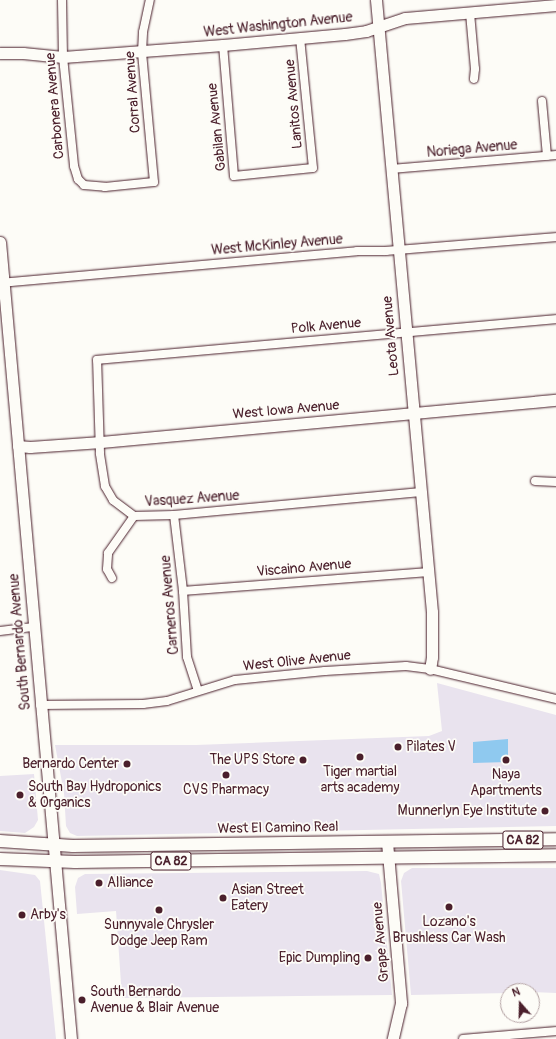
<!DOCTYPE html>
<style>
body{margin:0}
#map{position:relative;width:556px;height:1039px;overflow:hidden;background:#fdfcf7;font-family:Pangolin,sans-serif}
div>[style]{position:absolute}
[style*='--x']{left:calc(var(--x)*1px);top:calc(var(--y)*1px);width:calc(var(--w)*1px);rotate:calc(var(--a)*1deg)}
.built>*{inset:0;background:#e9e3ee}
.water>*{inset:0;background:#8fc9ef}
.roads{filter:drop-shadow(0 0 1px #4a1f2b) drop-shadow(0 0 1px #4a1f2b)}
.street>*{height:8px;margin:-4px;padding:0 4px;transform-origin:4px;border-radius:4px;background:#fdfcf7}
.secondary>*{height:11px;margin:-5.5px;padding:0 5.5px;transform-origin:5.5px;border-radius:5.5px;background:#fdfcf7}
.primary>*{height:12px;margin:-6px;padding:0 6px;transform-origin:6px;border-radius:6px;background:#fdfcf7}
.dots>*{width:11px;height:11px;translate:-50% -50%;box-sizing:border-box;border:2px solid #fdfcf7;border-radius:50%}
span{translate:-50% -50%;white-space:nowrap;text-align:center;line-height:1.15;-webkit-text-stroke:3.5px #fdfcf7;paint-order:stroke}
.shield-label span{padding:1px 3px;background:#fdfcf7;border:1px solid;border-radius:3px;-webkit-text-stroke-width:0}
.shield-label{font-size:13px;color:#4a1f2b;font-weight:700}
.street-label{font-size:14px;color:#4a1f2b}
.poi-label{font-size:14px;color:#4a1f2b}
.left{translate:0 -50%;text-align:left}
.right{translate:-100% -50%;text-align:right}
.north{position:absolute;left:500px;top:983px;width:40px;height:40px;box-sizing:border-box;background:#fdfcf7;border:1px solid #b5a4a5;border-radius:50%;rotate:340deg;font-size:11px;font-weight:700;line-height:16px;text-align:center;color:#4a1f2b}
.north::after{content:'';display:block;margin:auto;width:14px;height:18px;background:#4a1f2b;clip-path:polygon(50% 0,100% 100%,50% 72%,0 100%)}
</style>
<div id="map">
<div class="built">
<div style="clip-path:polygon(437px 683px,556px 715px,556px 826px,77px 836px,70px 833px,66px 826px,64px 793px,55px 745px,196px 745px,429px 736px,442px 731px)"></div>
<div style="clip-path:polygon(34px 774px,38px 820px,34px 827px,25px 833px,0 831px,0 776px)"></div>
<div style="clip-path:polygon(412px 868px,556px 868px,556px 993px,508px 991px,508px 993px,411px 995px,401px 881px,404px 873px)"></div>
<div style="clip-path:polygon(0 870px,35px 875px,40px 881px,56px 1039px,0 1039px)"></div>
<div style="clip-path:polygon(367px 871px,379px 874px,381px 883px,392px 995px,122px 998px,116px 911px,77px 914px,75px 887px,78px 878px,85px 874px)"></div>
</div>
<div class="water">
<div style="clip-path:polygon(508px 739px,508px 762px,473px 763px,473px 742px)"></div>
</div>
<div class="roads">
<div class="street">
<div style="--x:62;--y:0;--w:57;--a:89"></div>
<div style="--x:63;--y:57;--w:110;--a:84.2"></div>
<div style="--x:74;--y:166;--w:14;--a:73"></div>
<div style="--x:78;--y:179;--w:8;--a:45"></div>
<div style="--x:84;--y:185;--w:21;--a:5"></div>
<div style="--x:105;--y:187;--w:49;--a:-5.8"></div>
<div style="--x:154;--y:182;--w:131;--a:-95.3"></div>
<div style="--x:142;--y:52;--w:20;--a:-87"></div>
<div style="--x:143;--y:32;--w:33;--a:-78"></div>
<div style="--x:470;--y:13;--w:56;--a:84.9"></div>
<div style="--x:475;--y:69;--w:10;--a:96"></div>
<div style="--x:223;--y:45;--w:131;--a:85.2"></div>
<div style="--x:234;--y:176;--w:79;--a:-5.8"></div>
<div style="--x:313;--y:168;--w:131;--a:-95.7"></div>
<div style="--x:542;--y:101;--w:55;--a:84.8"></div>
<div style="--x:391;--y:169;--w:166;--a:-4.8"></div>
<div style="--x:0;--y:283;--w:358;--a:-5.1"></div>
<div style="--x:357;--y:251;--w:29;--a:0"></div>
<div style="--x:386;--y:251;--w:171;--a:-4.7"></div>
<div style="--x:535;--y:481;--w:21;--a:3"></div>
<div style="--x:421;--y:492;--w:248;--a:174.7"></div>
<div style="--x:174;--y:515;--w:40;--a:178.6"></div>
<div style="--x:134;--y:516;--w:26;--a:-143"></div>
<div style="--x:113;--y:500;--w:16;--a:-120"></div>
<div style="--x:105;--y:486;--w:33;--a:-99"></div>
<div style="--x:100;--y:453;--w:93;--a:-91.8"></div>
<div style="--x:97;--y:360;--w:461;--a:-5.1"></div>
<div style="--x:174;--y:515;--w:77;--a:83.2"></div>
<div style="--x:183;--y:591;--w:66;--a:86.5"></div>
<div style="--x:187;--y:657;--w:35;--a:72"></div>
<div style="--x:112;--y:578;--w:10;--a:-119"></div>
<div style="--x:107;--y:569;--w:16;--a:-86"></div>
<div style="--x:108;--y:553;--w:45;--a:-54.9"></div>
<div style="--x:183;--y:591;--w:246;--a:-4.4"></div>
<div style="--x:0;--y:631;--w:34;--a:-7"></div>
<div style="--x:40;--y:705;--w:103;--a:-0.6"></div>
<div style="--x:143;--y:704;--w:24;--a:-7"></div>
<div style="--x:167;--y:701;--w:71;--a:-17.2"></div>
<div style="--x:235;--y:680;--w:90;--a:-5.7"></div>
<div style="--x:325;--y:671;--w:81;--a:-3.5"></div>
<div style="--x:406;--y:666;--w:24;--a:7"></div>
<div style="--x:430;--y:669;--w:130;--a:13.4"></div>
<div style="--x:463;--y:1039;--w:93;--a:-4.9"></div>
</div>
<div class="secondary">
<div style="--x:376;--y:0;--w:615;--a:84.77"></div>
<div style="--x:432;--y:612;--w:45;--a:90"></div>
<div style="--x:432;--y:657;--w:12;--a:99"></div>
<div style="--x:0;--y:53;--w:23;--a:0"></div>
<div style="--x:23;--y:53;--w:40;--a:5.7"></div>
<div style="--x:63;--y:57;--w:160;--a:-4.3"></div>
<div style="--x:223;--y:45;--w:122;--a:-5.2"></div>
<div style="--x:345;--y:34;--w:21;--a:-8"></div>
<div style="--x:366;--y:31;--w:41;--a:-18.4"></div>
<div style="--x:405;--y:18;--w:152;--a:-4.9"></div>
<div style="--x:0;--y:242;--w:800;--a:84.91"></div>
<div style="--x:18;--y:446;--w:12;--a:5"></div>
<div style="--x:30;--y:447;--w:71;--a:-4"></div>
<div style="--x:101;--y:442;--w:457;--a:-5.3"></div>
<div style="--x:387;--y:842;--w:162;--a:85"></div>
<div style="--x:401;--y:1003;--w:37;--a:103"></div>
</div>
<div class="primary">
<div style="--x:0;--y:841;--w:73;--a:3.9"></div>
<div style="--x:73;--y:846;--w:483;--a:-0.8"></div>
<div style="--x:0;--y:859;--w:75;--a:2.3"></div>
<div style="--x:75;--y:862;--w:481;--a:-0.8"></div>
</div>
</div>
<div class="dots">
<div style="left:398px;top:747px;background:#4a1f2b"></div>
<div style="left:360px;top:757px;background:#4a1f2b"></div>
<div style="left:303px;top:760px;background:#4a1f2b"></div>
<div style="left:506px;top:760px;background:#4a1f2b"></div>
<div style="left:127px;top:764px;background:#4a1f2b"></div>
<div style="left:226px;top:775px;background:#4a1f2b"></div>
<div style="left:20px;top:795px;background:#4a1f2b"></div>
<div style="left:545px;top:811px;background:#4a1f2b"></div>
<div style="left:99px;top:883px;background:#4a1f2b"></div>
<div style="left:223px;top:898px;background:#4a1f2b"></div>
<div style="left:449px;top:907px;background:#4a1f2b"></div>
<div style="left:159px;top:910px;background:#4a1f2b"></div>
<div style="left:22px;top:915px;background:#4a1f2b"></div>
<div style="left:368px;top:958px;background:#4a1f2b"></div>
<div style="left:82px;top:1000px;background:#4a1f2b"></div>
</div>
<div class="shield-label">
<span style="left:523px;top:840px">CA 82</span>
<span style="left:171px;top:861px">CA 82</span>
</div>
<div class="street-label">
<span style="left:278px;top:25px;rotate:-6deg">West Washington Avenue</span>
<span style="left:133px;top:92px;rotate:-94deg">Corral Avenue</span>
<span style="left:294px;top:104px;rotate:-95deg">Lanitos Avenue</span>
<span style="left:55px;top:106px;rotate:-95deg">Carbonera Avenue</span>
<span style="left:217px;top:127px;rotate:-96deg">Gabilan Avenue</span>
<span style="left:472px;top:149px;rotate:-5deg">Noriega Avenue</span>
<span style="left:277px;top:245px;rotate:-5deg">West McKinley Avenue</span>
<span style="left:326px;top:326px;rotate:-5deg">Polk Avenue</span>
<span style="left:391px;top:336px;rotate:-95deg">Leota Avenue</span>
<span style="left:286px;top:410px;rotate:-5deg">West Iowa Avenue</span>
<span style="left:192px;top:499px;rotate:-4deg">Vasquez Avenue</span>
<span style="left:304px;top:568px;rotate:-5deg">Viscaino Avenue</span>
<span style="left:170px;top:605px;rotate:-95deg">Carneros Avenue</span>
<span style="left:20px;top:642px;rotate:-95deg">South Bernardo Avenue</span>
<span style="left:297px;top:661px;rotate:-6deg">West Olive Avenue</span>
<span style="left:278px;top:828px;rotate:-1deg">West El Camino Real</span>
<span style="left:381px;top:942px;rotate:-95deg">Grape Avenue</span>
</div>
<div class="poi-label">
<span class="left" style="left:406px;top:747px">Pilates V</span>
<span class="right" style="left:295px;top:760px">The UPS Store</span>
<span class="right" style="left:119px;top:764px">Bernardo Center</span>
<span style="left:360px;top:780px">Tiger martial<br>arts academy</span>
<span style="left:506px;top:783px">Naya<br>Apartments</span>
<span class="left" style="left:28px;top:795px">South Bay Hydroponics<br>&amp; Organics</span>
<span style="left:226px;top:790px">CVS Pharmacy</span>
<span class="right" style="left:537px;top:811px">Munnerlyn Eye Institute</span>
<span class="left" style="left:107px;top:883px">Alliance</span>
<span class="left" style="left:231px;top:898px">Asian Street<br>Eatery</span>
<span class="left" style="left:30px;top:915px">Arby's</span>
<span style="left:449px;top:930px">Lozano's<br>Brushless Car Wash</span>
<span style="left:159px;top:933px">Sunnyvale Chrysler<br>Dodge Jeep Ram</span>
<span class="right" style="left:360px;top:958px">Epic Dumpling</span>
<span class="left" style="left:90px;top:1000px">South Bernardo<br>Avenue &amp; Blair Avenue</span>
</div>
<div class="north">N</div>
</div>
